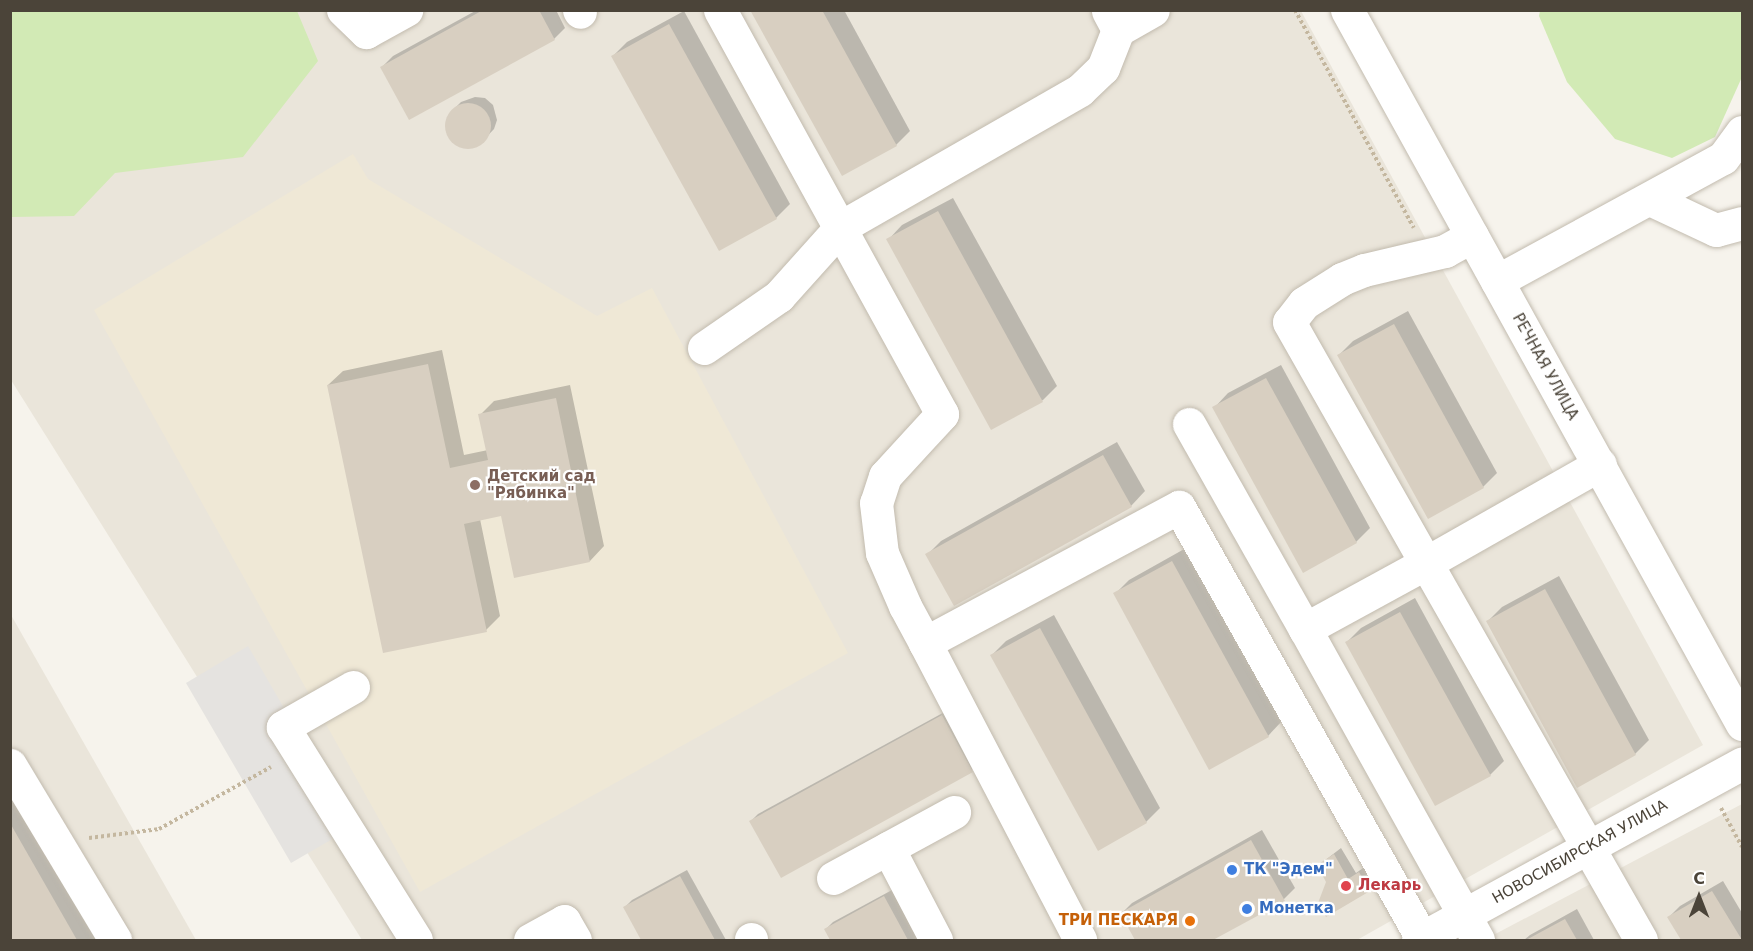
<!DOCTYPE html>
<meta charset="utf-8">
<style>
body{margin:0}
#map{position:relative;width:1753px;height:951px;overflow:hidden;background:#f6f3ec;font-family:"DejaVu Sans",sans-serif}
div>[style]{position:absolute}
[style*='--x']{left:calc(var(--x)*1px);top:calc(var(--y)*1px);width:calc(var(--w)*1px);rotate:calc(var(--a)*1deg)}
.residential>*{inset:0;background:#eae5da}
.education>*{inset:0;background:#efe8d6}
.green>*{inset:0;background:#d2eab5}
.parking>*{inset:0;background:#e5e3e0}
.shadow>*{inset:0;background:#0003}
.building>*{inset:0;background:#d8cfc1}
.round{border-radius:50%}
.path>*{height:4px;margin-top:-2px;transform-origin:0;background:repeating-linear-gradient(90deg,#c4b79f 0 3px,transparent 0 6px)}
.roads{filter:drop-shadow(0 0 2px #c2bbae) drop-shadow(0 0 2px #c2bbae)}
.minor>*{height:33px;margin:-16.5px;padding:0 16.5px;transform-origin:16.5px;border-radius:16.5px;background:#fff}
.dots>*{width:16px;height:16px;translate:-50% -50%;box-sizing:border-box;border:3px solid #fff;border-radius:50%}
span{translate:-50% -50%;white-space:nowrap;text-align:center;line-height:1.15;-webkit-text-stroke:4.5px #fff;paint-order:stroke}
.street-label{font-size:15px;color:#4b4439}
.education-label{font-size:15px;color:#785e54;font-weight:700}
.left{translate:0 -50%;text-align:left}
.shop-label{font-size:15px;color:#366cbe;font-weight:700}
.health-label{font-size:15px;color:#be3a42;font-weight:700}
.food-label{font-size:15px;color:#c56008;font-weight:700}
.right{translate:-100% -50%;text-align:right}
.frame{position:absolute;inset:0;border:12px solid #4b4439;pointer-events:none}
.north{position:absolute;left:1669px;top:867px;width:60px;height:60px;-webkit-text-stroke:4px #fff;paint-order:stroke;rotate:0deg;font-size:16px;font-weight:700;line-height:24px;text-align:center;color:#4b4439}
.north::after{content:'';display:block;margin:auto;width:21px;height:27px;background:#4b4439;clip-path:polygon(50% 0,100% 100%,50% 72%,0 100%)}
</style>
<div id="map">
<div class="residential">
<div style="clip-path:polygon(11px 11px,1301px 11px,1703px 745px,1357px 940px,362px 940px,11px 380px)"></div>
<div style="clip-path:polygon(11px 615px,196px 940px,11px 940px)"></div>
<div style="clip-path:polygon(1742px 804px,1742px 940px,1484px 940px)"></div>
</div>
<div class="education">
<div style="clip-path:polygon(353px 154px,368px 179px,597px 316px,652px 288px,848px 653px,420px 892px,94px 310px)"></div>
</div>
<div class="green">
<div style="clip-path:polygon(10px 11px,297px 11px,318px 61px,243px 157px,115px 173px,74px 216px,11px 217px)"></div>
<div style="clip-path:polygon(1540px 11px,1742px 11px,1742px 77px,1715px 137px,1672px 158px,1615px 139px,1567px 82px,1539px 16px)"></div>
</div>
<div class="parking">
<div style="clip-path:polygon(248px 646px,353px 827px,291px 863px,186px 683px)"></div>
</div>
<div class="shadow">
<div style="clip-path:polygon(477px 10px,556px 10px,565px 28px,554px 39px,410px 118px,382px 67px,393px 56px)"></div>
<div style="clip-path:polygon(752px 10px,844px 10px,910px 131px,896px 145px)"></div>
<div style="clip-path:polygon(684px 11px,790px 204px,776px 218px,613px 56px,627px 42px)"></div>
<div style="clip-path:polygon(475px 97px,485px 98px,493px 105px,497px 120px,494px 129px,479px 145px,463px 147px,451px 139px,446px 124px,453px 110px,461px 102px)"></div>
<div style="clip-path:polygon(953px 198px,1057px 386px,1043px 400px,992px 428px,888px 240px,902px 225px)"></div>
<div style="clip-path:polygon(1408px 311px,1497px 473px,1483px 487px,1339px 355px,1353px 341px)"></div>
<div style="clip-path:polygon(442px 350px,464px 455px,488px 450px,480px 415px,494px 401px,570px 385px,604px 546px,590px 561px,502px 514px,480px 519px,500px 616px,486px 630px,328px 385px,343px 371px)"></div>
<div style="clip-path:polygon(1281px 365px,1370px 528px,1356px 542px,1214px 408px,1228px 393px)"></div>
<div style="clip-path:polygon(1117px 442px,1145px 491px,1131px 506px,927px 555px,941px 541px)"></div>
<div style="clip-path:polygon(1186px 548px,1282px 721px,1268px 736px,1115px 594px,1129px 580px)"></div>
<div style="clip-path:polygon(1559px 576px,1649px 740px,1635px 754px,1488px 621px,1502px 607px)"></div>
<div style="clip-path:polygon(1415px 598px,1504px 761px,1490px 775px,1347px 642px,1361px 628px)"></div>
<div style="clip-path:polygon(1054px 615px,1160px 808px,1146px 822px,992px 655px,1006px 641px)"></div>
<div style="clip-path:polygon(950px 709px,980px 763px,972px 770px,781px 876px,751px 821px,758px 814px)"></div>
<div style="clip-path:polygon(10px 789px,99px 940px,10px 940px)"></div>
<div style="clip-path:polygon(1262px 830px,1295px 888px,1284px 899px,1210px 940px,1136px 940px,1121px 914px,1132px 903px)"></div>
<div style="clip-path:polygon(1341px 848px,1356px 873px,1366px 866px,1376px 883px,1369px 890px,1328px 882px,1319px 865px)"></div>
<div style="clip-path:polygon(687px 870px,726px 940px,643px 940px,625px 907px,632px 900px)"></div>
<div style="clip-path:polygon(1723px 881px,1742px 913px,1742px 940px,1683px 940px,1669px 917px,1680px 906px)"></div>
<div style="clip-path:polygon(892px 890px,919px 940px,832px 940px,826px 929px,833px 922px)"></div>
<div style="clip-path:polygon(1577px 909px,1594px 940px,1524px 940px,1530px 935px)"></div>
</div>
<div class="building">
<div style="clip-path:polygon(483px 10px,539px 10px,555px 40px,409px 120px,380px 67px)"></div>
<div style="clip-path:polygon(750px 10px,822px 10px,897px 146px,842px 176px)"></div>
<div style="clip-path:polygon(669px 24px,777px 219px,719px 251px,611px 56px)"></div>
<div class="round" style="left:445px;top:103px;width:46px;height:46px"></div>
<div style="clip-path:polygon(938px 211px,1043px 402px,991px 430px,886px 239px)"></div>
<div style="clip-path:polygon(1394px 324px,1484px 488px,1428px 519px,1337px 355px)"></div>
<div style="clip-path:polygon(428px 364px,450px 468px,488px 460px,478px 414px,556px 398px,590px 562px,514px 578px,501px 516px,464px 524px,487px 632px,383px 653px,327px 385px)"></div>
<div style="clip-path:polygon(1266px 378px,1357px 543px,1303px 573px,1212px 407px)"></div>
<div style="clip-path:polygon(1103px 455px,1132px 507px,954px 606px,925px 554px)"></div>
<div style="clip-path:polygon(1172px 561px,1269px 737px,1209px 770px,1113px 593px)"></div>
<div style="clip-path:polygon(1545px 589px,1636px 755px,1577px 788px,1486px 621px)"></div>
<div style="clip-path:polygon(1400px 612px,1491px 776px,1435px 806px,1345px 642px)"></div>
<div style="clip-path:polygon(1040px 628px,1147px 823px,1098px 851px,990px 655px)"></div>
<div style="clip-path:polygon(942px 715px,973px 772px,781px 878px,749px 821px)"></div>
<div style="clip-path:polygon(10px 823px,77px 940px,10px 940px)"></div>
<div style="clip-path:polygon(1251px 840px,1285px 901px,1213px 940px,1135px 940px,1120px 913px)"></div>
<div style="clip-path:polygon(1334px 854px,1348px 879px,1359px 872px,1370px 891px,1326px 917px,1318px 903px,1326px 882px,1317px 865px)"></div>
<div style="clip-path:polygon(680px 876px,715px 940px,641px 940px,623px 907px)"></div>
<div style="clip-path:polygon(1712px 891px,1742px 940px,1681px 940px,1667px 917px)"></div>
<div style="clip-path:polygon(884px 896px,908px 940px,830px 940px,824px 929px)"></div>
<div style="clip-path:polygon(1565px 919px,1577px 940px,1526px 940px)"></div>
</div>
<div class="path">
<div style="--x:1295;--y:10;--w:248;--a:61.4"></div>
<div style="--x:1721;--y:808;--w:44;--a:61.7"></div>
<div style="--x:89;--y:838;--w:71;--a:-7.3"></div>
<div style="--x:159;--y:829;--w:128;--a:-29"></div>
</div>
<div class="roads">
<div class="minor">
<div style="--x:343;--y:10;--w:32;--a:44"></div>
<div style="--x:366;--y:32;--w:46;--a:-28.8"></div>
<div style="--x:579;--y:10;--w:2;--a:63"></div>
<div style="--x:720;--y:10;--w:461;--a:61.2"></div>
<div style="--x:942;--y:414;--w:84;--a:132.6"></div>
<div style="--x:885;--y:476;--w:28;--a:108"></div>
<div style="--x:876;--y:503;--w:50;--a:83.2"></div>
<div style="--x:882;--y:553;--w:58;--a:66.5"></div>
<div style="--x:905;--y:606;--w:42;--a:61.6"></div>
<div style="--x:925;--y:643;--w:288;--a:-28.2"></div>
<div style="--x:1179;--y:507;--w:496;--a:60.6"></div>
<div style="--x:1347;--y:10;--w:816;--a:61.05"></div>
<div style="--x:1108;--y:11;--w:21;--a:62"></div>
<div style="--x:1118;--y:30;--w:40;--a:-29.7"></div>
<div style="--x:1650;--y:199;--w:73;--a:25.2"></div>
<div style="--x:1716;--y:230;--w:27;--a:-15"></div>
<div style="--x:1472;--y:236;--w:31;--a:151"></div>
<div style="--x:1445;--y:251;--w:83;--a:166.8"></div>
<div style="--x:1364;--y:270;--w:24;--a:158"></div>
<div style="--x:1342;--y:279;--w:45;--a:147.7"></div>
<div style="--x:1304;--y:303;--w:24;--a:128"></div>
<div style="--x:1289;--y:322;--w:277;--a:60.4"></div>
<div style="--x:1426;--y:563;--w:200;--a:-29.6"></div>
<div style="--x:1497;--y:281;--w:257;--a:-28.6"></div>
<div style="--x:1723;--y:158;--w:32;--a:-54"></div>
<div style="--x:704;--y:348;--w:91;--a:-34.7"></div>
<div style="--x:779;--y:296;--w:93;--a:-48.1"></div>
<div style="--x:841;--y:227;--w:275;--a:-29.8"></div>
<div style="--x:1080;--y:90;--w:32;--a:-44"></div>
<div style="--x:1103;--y:68;--w:41;--a:-68.5"></div>
<div style="--x:1189;--y:424;--w:236;--a:60.5"></div>
<div style="--x:1305;--y:629;--w:138;--a:-28.6"></div>
<div style="--x:1426;--y:563;--w:434;--a:60.3"></div>
<div style="--x:1305;--y:629;--w:356;--a:60.9"></div>
<div style="--x:925;--y:643;--w:335;--a:62.4"></div>
<div style="--x:353;--y:687;--w:81;--a:150.3"></div>
<div style="--x:283;--y:727;--w:251;--a:58"></div>
<div style="--x:10;--y:765;--w:204;--a:59"></div>
<div style="--x:888;--y:848;--w:104;--a:62.4"></div>
<div style="--x:833;--y:878;--w:138;--a:-28.6"></div>
<div style="--x:751;--y:939;--w:1;--a:90"></div>
<div style="--x:530;--y:940;--w:39;--a:-29"></div>
<div style="--x:564;--y:921;--w:22;--a:60"></div>
<div style="--x:1418;--y:940;--w:369;--a:-28.6"></div>
</div>
</div>
<div class="dots">
<div style="left:475px;top:485px;background:#8d6e63"></div>
<div style="left:1232px;top:870px;background:#3f7fe0"></div>
<div style="left:1346px;top:886px;background:#e0444e"></div>
<div style="left:1247px;top:909px;background:#3f7fe0"></div>
<div style="left:1190px;top:921px;background:#e8710a"></div>
</div>
<div class="street-label">
<span style="left:1545px;top:367px;rotate:61deg">РЕЧНАЯ УЛИЦА</span>
<span style="left:1580px;top:852px;rotate:-29deg">НОВОСИБИРСКАЯ УЛИЦА</span>
</div>
<div class="education-label">
<span class="left" style="left:487px;top:485px">Детский сад<br>"Рябинка"</span>
</div>
<div class="shop-label">
<span class="left" style="left:1244px;top:870px">ТК "Эдем"</span>
<span class="left" style="left:1259px;top:909px">Монетка</span>
</div>
<div class="health-label">
<span class="left" style="left:1358px;top:886px">Лекарь</span>
</div>
<div class="food-label">
<span class="right" style="left:1178px;top:921px">ТРИ ПЕСКАРЯ</span>
</div>
<div class="frame"></div>
<div class="north">С</div>
</div>
